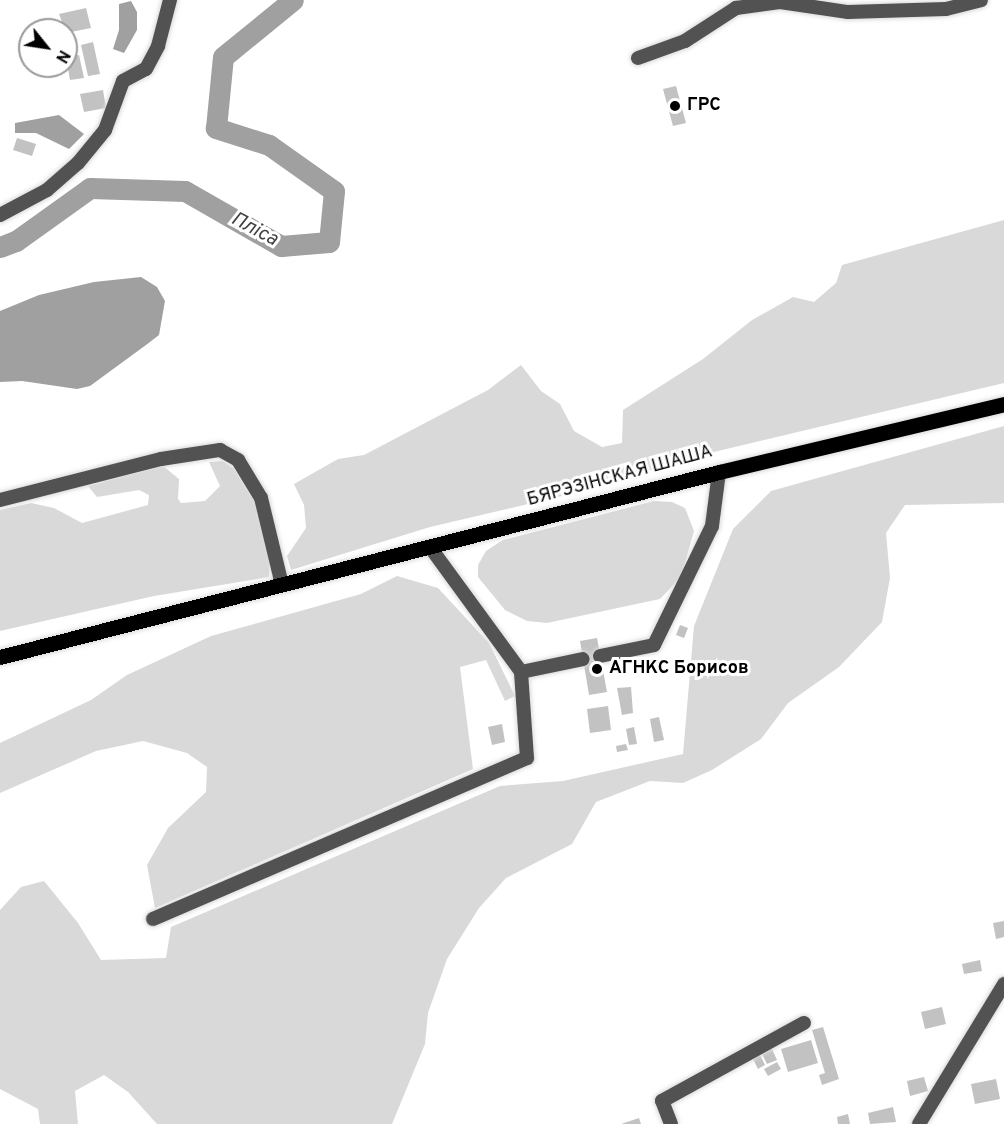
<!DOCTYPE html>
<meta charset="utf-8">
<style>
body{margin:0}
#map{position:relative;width:1004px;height:1124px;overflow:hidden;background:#fff;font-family:Overpass,sans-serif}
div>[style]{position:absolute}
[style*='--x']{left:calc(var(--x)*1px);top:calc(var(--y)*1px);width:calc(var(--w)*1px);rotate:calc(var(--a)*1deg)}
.green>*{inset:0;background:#d9d9d9}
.water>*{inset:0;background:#a0a0a0}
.river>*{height:21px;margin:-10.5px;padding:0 10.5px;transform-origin:10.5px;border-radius:10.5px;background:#a0a0a0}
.building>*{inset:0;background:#c2c2c2}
.roads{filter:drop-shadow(0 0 2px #dbdbdb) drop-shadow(0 0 2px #dbdbdb)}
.minor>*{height:14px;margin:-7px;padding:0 7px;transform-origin:7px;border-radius:7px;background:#525252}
.major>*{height:15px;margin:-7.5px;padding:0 7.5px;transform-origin:7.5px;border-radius:7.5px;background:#000}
.dots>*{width:16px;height:16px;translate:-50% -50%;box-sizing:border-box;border:3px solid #fff;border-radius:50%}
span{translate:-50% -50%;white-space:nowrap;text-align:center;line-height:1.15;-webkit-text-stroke:6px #fff;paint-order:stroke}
.poi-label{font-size:18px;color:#000;font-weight:700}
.left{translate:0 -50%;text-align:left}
.street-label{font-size:18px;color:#000}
.water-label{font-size:20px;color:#414141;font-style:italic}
.north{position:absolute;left:18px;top:18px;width:60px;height:60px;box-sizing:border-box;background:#fff;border:2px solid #999;border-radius:50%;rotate:120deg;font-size:16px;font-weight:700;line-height:24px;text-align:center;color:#000}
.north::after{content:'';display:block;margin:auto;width:21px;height:27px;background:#000;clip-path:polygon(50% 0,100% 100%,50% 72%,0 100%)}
</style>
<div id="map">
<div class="green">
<div style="clip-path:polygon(1004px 220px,1004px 383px,697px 456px,575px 493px,430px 527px,291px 570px,287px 556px,306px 528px,304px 505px,294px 484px,338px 459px,364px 455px,488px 390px,521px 365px,541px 391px,560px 404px,574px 431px,602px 447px,622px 443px,623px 410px,703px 359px,752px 320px,793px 297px,814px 302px,836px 283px,842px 265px)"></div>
<div style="clip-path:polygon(1004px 426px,1004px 503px,905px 505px,886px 533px,890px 578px,882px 622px,839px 667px,788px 703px,761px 739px,712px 770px,683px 783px,650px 781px,596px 802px,572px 844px,506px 878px,479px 908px,447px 959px,428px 1013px,425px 1044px,392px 1124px,157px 1124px,128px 1092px,104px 1075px,75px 1091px,78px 1124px,40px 1124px,38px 1109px,0 1089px,0 910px,21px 887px,44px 881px,78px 923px,101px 960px,166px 958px,171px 927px,500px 786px,563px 781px,683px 754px,694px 626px,733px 529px,771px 491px)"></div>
<div style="clip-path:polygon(223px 461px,234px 469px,259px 509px,270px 547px,269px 577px,154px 596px,0 631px,0 510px,31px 503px,54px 508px,82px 523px,148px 505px,149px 495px,139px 490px,97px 497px,88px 486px,163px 466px,179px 479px,178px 499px,181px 503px,205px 501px,220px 486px,209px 462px)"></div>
<div style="clip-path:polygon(654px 501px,672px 502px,685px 508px,694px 531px,681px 577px,660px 599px,547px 623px,527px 621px,505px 610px,478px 577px,478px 565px,486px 551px,503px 540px)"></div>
<div style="clip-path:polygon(397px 576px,438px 588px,489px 643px,515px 696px,505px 701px,486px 660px,460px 667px,473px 769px,155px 908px,147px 865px,168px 828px,206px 792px,207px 767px,187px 753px,143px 741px,96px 751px,0 793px,0 743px,91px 700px,127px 675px,211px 636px,361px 594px)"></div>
</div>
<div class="water">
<div style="clip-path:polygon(131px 1px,137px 12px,137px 30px,124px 53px,113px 49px,119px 30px,119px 4px)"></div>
<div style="clip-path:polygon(59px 115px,84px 134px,69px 149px,36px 133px,15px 133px,15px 123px)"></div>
<div style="clip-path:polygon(141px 277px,157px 287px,165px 301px,159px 335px,146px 345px,90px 386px,77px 389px,22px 381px,0 382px,0 311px,39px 295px,94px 282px)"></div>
</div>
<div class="river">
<div style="--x:0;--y:247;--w:17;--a:-21"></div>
<div style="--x:16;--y:241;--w:91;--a:-35.6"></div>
<div style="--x:90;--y:188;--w:95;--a:1.8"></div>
<div style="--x:185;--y:191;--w:111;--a:29.8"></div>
<div style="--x:281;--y:246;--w:48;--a:-4.8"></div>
<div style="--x:329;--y:242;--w:51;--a:-84.4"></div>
<div style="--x:334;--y:191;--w:80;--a:-144.7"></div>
<div style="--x:269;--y:145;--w:56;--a:-162.2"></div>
<div style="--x:216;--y:128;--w:71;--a:-84.4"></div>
<div style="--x:223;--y:57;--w:90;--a:-39.2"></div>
</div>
<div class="building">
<div style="clip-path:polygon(86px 8px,91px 28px,66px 33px,59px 14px)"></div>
<div style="clip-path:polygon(93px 42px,100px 74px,88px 76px,81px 45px)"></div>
<div style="clip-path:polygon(79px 55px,84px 78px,70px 80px,66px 58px)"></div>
<div style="clip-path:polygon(676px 86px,686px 123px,673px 126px,663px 89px)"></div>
<div style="clip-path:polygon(103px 90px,106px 108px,84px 112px,80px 94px)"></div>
<div style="clip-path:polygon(17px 138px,36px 144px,32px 156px,13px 150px)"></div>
<div style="clip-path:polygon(680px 625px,688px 628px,684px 638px,676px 635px)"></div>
<div style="clip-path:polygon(597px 638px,607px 692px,589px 695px,580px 641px)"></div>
<div style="clip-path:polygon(631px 687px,633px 713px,622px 715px,617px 688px)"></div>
<div style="clip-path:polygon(608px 706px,611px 730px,590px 733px,587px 709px)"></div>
<div style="clip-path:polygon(659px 717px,664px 740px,654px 742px,650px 719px)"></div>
<div style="clip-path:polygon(502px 724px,505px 742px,492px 745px,488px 727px)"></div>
<div style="clip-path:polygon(634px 727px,637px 744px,629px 745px,626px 729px)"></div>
<div style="clip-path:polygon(626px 744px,628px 750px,617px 752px,616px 746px)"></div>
<div style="clip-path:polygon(1004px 921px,1004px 937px,996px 939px,993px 923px)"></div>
<div style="clip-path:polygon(980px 960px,982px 971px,964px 974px,962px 964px)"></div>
<div style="clip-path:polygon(942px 1007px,946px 1024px,925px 1029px,921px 1012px)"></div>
<div style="clip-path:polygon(823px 1027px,839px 1079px,822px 1085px,819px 1075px,825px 1073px,812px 1030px)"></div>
<div style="clip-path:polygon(811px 1040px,818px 1063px,788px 1072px,781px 1049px)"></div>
<div style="clip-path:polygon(771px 1047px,777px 1060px,767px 1064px,761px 1052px)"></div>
<div style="clip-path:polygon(759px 1053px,765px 1065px,758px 1069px,752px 1057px)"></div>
<div style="clip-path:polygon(777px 1062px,781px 1069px,768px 1076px,764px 1069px)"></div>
<div style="clip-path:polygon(924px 1077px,928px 1091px,910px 1096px,907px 1081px)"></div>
<div style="clip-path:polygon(996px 1079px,1000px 1099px,975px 1104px,971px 1084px)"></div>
<div style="clip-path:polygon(893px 1107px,896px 1122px,870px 1124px,868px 1113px)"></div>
<div style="clip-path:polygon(848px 1114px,850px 1124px,838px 1124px,837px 1117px)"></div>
<div style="clip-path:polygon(639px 1118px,641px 1124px,621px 1124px)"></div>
</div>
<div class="roads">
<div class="minor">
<div style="--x:638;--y:58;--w:50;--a:-19.9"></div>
<div style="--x:685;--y:41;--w:61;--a:-32.9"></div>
<div style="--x:736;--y:8;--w:44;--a:-7.8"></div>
<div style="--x:780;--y:2;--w:69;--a:8.4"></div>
<div style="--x:848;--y:12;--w:98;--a:-1.8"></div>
<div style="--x:946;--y:9;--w:36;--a:-14"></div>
<div style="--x:0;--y:215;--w:53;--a:-28"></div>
<div style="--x:47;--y:190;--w:41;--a:-41.1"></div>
<div style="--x:78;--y:163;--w:43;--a:-50.7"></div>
<div style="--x:105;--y:130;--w:52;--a:-69.8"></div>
<div style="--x:123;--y:81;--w:26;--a:-28"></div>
<div style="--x:146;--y:69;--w:26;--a:-62"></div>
<div style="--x:158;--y:46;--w:48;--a:-75.4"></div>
<div style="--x:0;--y:500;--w:166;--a:-14.3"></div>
<div style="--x:161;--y:459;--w:60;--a:-8.7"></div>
<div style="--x:220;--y:450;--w:21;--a:29"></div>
<div style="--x:238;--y:460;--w:44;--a:58.8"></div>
<div style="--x:261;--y:498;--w:89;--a:76.4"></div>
<div style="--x:430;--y:547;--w:155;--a:53.9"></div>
<div style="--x:521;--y:672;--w:63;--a:-11.8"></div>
<div style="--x:600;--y:656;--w:55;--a:-11.5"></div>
<div style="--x:654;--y:645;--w:132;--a:-64"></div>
<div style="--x:712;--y:526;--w:54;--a:-82.6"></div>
<div style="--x:153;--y:919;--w:407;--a:-23.3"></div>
<div style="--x:527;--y:758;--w:86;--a:-94"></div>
<div style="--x:671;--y:1124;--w:25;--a:-111"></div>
<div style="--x:662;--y:1101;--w:162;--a:-28.8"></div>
<div style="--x:919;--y:1124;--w:164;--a:-58.7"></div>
</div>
<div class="major">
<div style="--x:0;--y:657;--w:742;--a:-14.43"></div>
<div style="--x:719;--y:472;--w:293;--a:-13.4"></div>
</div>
</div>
<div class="dots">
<div style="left:675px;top:106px;background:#000"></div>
<div style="left:597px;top:669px;background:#000"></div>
</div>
<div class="poi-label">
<span class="left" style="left:687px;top:106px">ГРС</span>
<span class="left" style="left:609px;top:669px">АГНКС Борисов</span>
</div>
<div class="street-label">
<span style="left:620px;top:477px;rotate:-15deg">БЯРЭЗІНСКАЯ ШАША</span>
</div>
<div class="water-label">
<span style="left:254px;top:230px;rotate:28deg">Пліса</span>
</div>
<div class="north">N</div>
</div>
